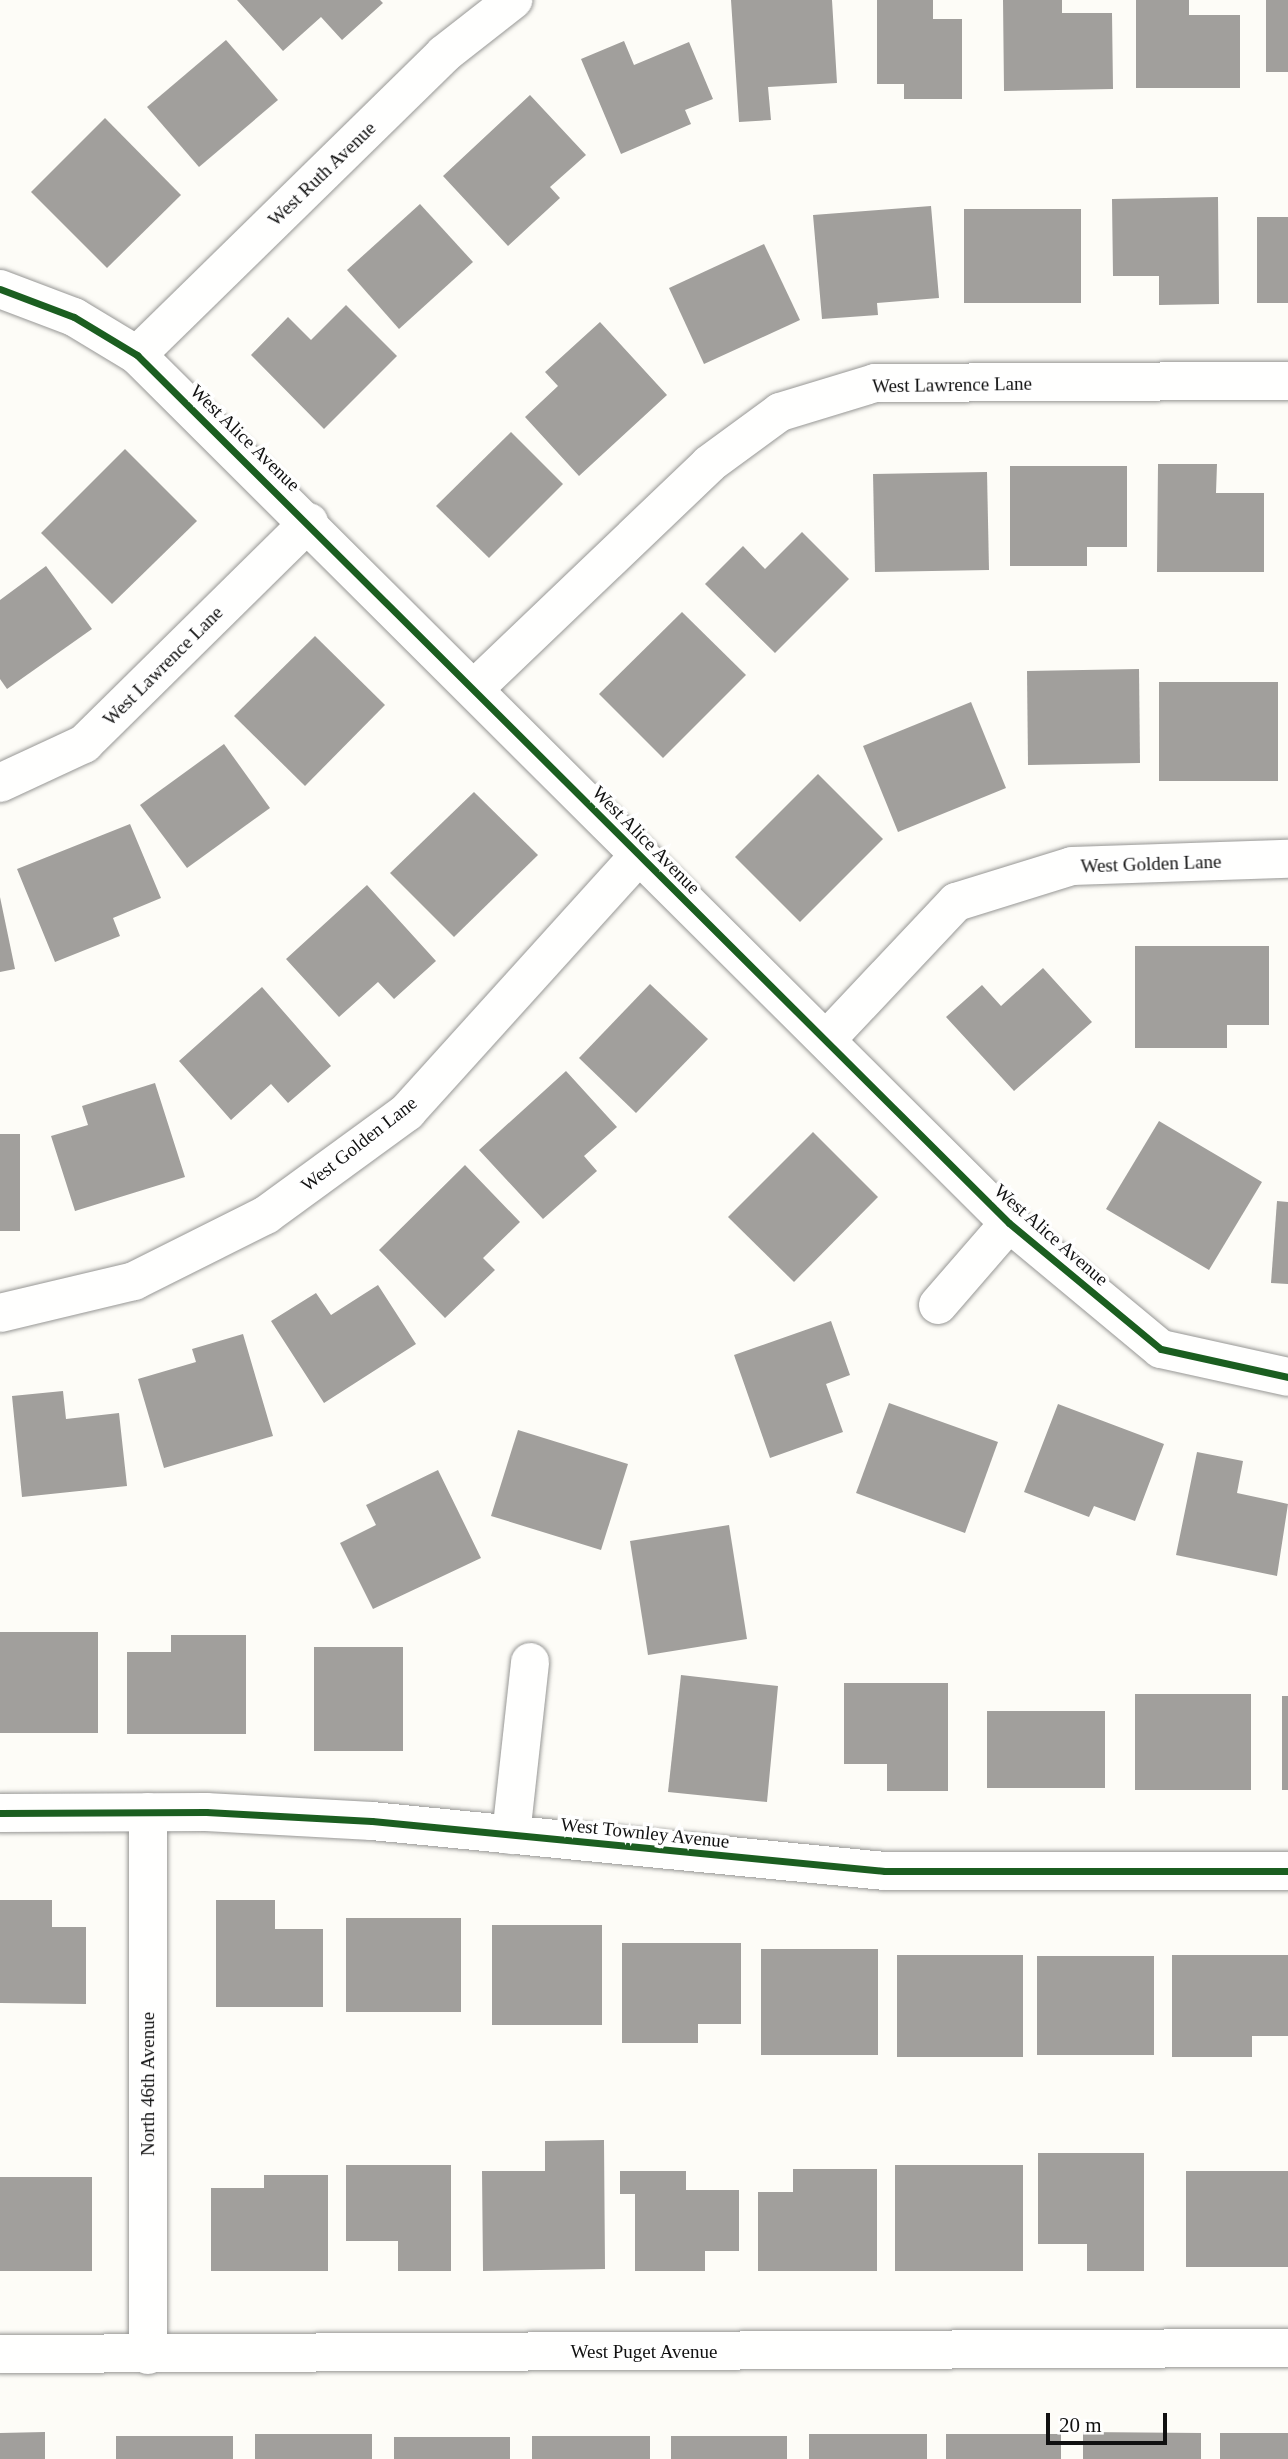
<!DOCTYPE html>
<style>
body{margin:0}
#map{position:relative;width:1288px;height:2459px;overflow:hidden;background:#fdfcf7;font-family:"Times New Roman",serif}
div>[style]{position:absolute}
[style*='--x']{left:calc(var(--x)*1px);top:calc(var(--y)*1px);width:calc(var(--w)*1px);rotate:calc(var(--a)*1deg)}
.building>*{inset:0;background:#a19f9c}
.roads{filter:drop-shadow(0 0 2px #979795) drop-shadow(0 0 2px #979795)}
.minor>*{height:38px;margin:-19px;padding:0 19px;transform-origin:19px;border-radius:19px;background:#fffffe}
.cycleway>*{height:7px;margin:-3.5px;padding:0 3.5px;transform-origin:3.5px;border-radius:3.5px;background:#1b5e20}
span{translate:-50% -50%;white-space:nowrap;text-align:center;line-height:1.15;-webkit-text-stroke:7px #fff;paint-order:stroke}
.street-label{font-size:19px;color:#111}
.scale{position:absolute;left:1046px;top:2413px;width:121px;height:32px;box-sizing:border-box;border:4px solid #111;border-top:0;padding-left:9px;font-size:21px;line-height:24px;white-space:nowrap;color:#111;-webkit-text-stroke:5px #fff;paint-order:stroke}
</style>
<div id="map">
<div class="building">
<div style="clip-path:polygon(237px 0,380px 0,383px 3px,342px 40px,321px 17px,283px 51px)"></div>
<div style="clip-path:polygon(731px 0,832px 0,837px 83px,768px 87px,771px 120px,739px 122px)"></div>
<div style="clip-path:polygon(877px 0,933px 0,933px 19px,962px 19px,962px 99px,904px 99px,904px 84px,877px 84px)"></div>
<div style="clip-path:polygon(1003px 0,1062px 0,1062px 13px,1112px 13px,1113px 89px,1004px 91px)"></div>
<div style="clip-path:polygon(1136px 0,1189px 0,1189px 15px,1240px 15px,1240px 88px,1136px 88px)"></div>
<div style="clip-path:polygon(1266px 0,1288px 0,1288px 72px,1266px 72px)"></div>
<div style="clip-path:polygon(226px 40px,278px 100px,199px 167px,147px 107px)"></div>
<div style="clip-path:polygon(624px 41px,634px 65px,689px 42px,713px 99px,685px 110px,691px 124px,621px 154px,581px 59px)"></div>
<div style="clip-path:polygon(530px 95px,586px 155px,550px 187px,560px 198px,508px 246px,443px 176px)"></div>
<div style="clip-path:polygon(105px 118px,181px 195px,107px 268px,31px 192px)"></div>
<div style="clip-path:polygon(1218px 197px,1219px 304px,1159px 305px,1159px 276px,1113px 276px,1112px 199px)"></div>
<div style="clip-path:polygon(420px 204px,473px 262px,399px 329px,347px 270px)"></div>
<div style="clip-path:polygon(931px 206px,939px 298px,877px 303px,878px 315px,822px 319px,813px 215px)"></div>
<div style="clip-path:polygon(964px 209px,1081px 209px,1081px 303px,964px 303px)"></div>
<div style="clip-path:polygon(1257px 217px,1288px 217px,1288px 303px,1257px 303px)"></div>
<div style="clip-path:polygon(764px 244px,800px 320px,704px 364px,669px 288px)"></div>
<div style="clip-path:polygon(346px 305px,397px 356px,324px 429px,251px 355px,288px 317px,311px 340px)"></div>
<div style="clip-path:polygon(600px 322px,667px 395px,579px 476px,525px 417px,558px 386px,545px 372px)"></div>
<div style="clip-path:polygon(511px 432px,563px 484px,489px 558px,436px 506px)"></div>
<div style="clip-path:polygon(125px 449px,197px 521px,112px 604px,41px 533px)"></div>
<div style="clip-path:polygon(1158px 464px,1217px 464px,1216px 493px,1264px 493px,1264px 572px,1157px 572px)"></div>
<div style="clip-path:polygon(1010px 466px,1127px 466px,1127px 547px,1087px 547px,1087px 566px,1010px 566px)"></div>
<div style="clip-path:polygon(987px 472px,989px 570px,875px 572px,873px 474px)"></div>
<div style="clip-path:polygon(802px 532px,849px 579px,775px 653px,705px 584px,743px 546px,765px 569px)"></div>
<div style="clip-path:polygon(46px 566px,92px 629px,7px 689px,0 679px,0 600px)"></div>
<div style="clip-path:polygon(682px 612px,746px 675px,663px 758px,599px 694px)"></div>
<div style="clip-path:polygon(315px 636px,385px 705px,305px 786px,234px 716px)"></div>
<div style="clip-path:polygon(1139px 669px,1140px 763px,1028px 765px,1027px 671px)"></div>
<div style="clip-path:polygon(1159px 682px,1278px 682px,1278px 781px,1159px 781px)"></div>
<div style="clip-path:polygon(971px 702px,1006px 788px,898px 832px,863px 746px)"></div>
<div style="clip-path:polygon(224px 744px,270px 808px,187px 868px,140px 805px)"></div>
<div style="clip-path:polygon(818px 774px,883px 839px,800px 922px,735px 857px)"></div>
<div style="clip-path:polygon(474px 792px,538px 855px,454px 937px,390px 873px)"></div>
<div style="clip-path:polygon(130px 824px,161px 898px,113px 918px,120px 936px,55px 962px,17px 869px)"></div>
<div style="clip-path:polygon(367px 885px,436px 961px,394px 999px,378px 982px,339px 1017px,286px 959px)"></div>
<div style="clip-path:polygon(0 897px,15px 969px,0 972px)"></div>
<div style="clip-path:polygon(1135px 946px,1269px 946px,1269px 1025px,1227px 1025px,1227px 1048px,1135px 1048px)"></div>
<div style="clip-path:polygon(1043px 968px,1092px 1022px,1014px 1091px,946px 1017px,982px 985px,1001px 1006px)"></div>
<div style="clip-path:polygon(650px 984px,708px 1039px,636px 1113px,579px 1058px)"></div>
<div style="clip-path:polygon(262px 987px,331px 1066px,288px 1103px,271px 1084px,231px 1120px,179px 1061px)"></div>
<div style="clip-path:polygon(566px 1071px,617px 1127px,584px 1156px,597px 1171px,543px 1219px,479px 1150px)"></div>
<div style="clip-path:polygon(155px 1083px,185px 1177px,75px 1211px,51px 1136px,88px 1125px,82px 1106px)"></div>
<div style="clip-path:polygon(1159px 1121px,1262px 1182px,1209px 1270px,1106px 1209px)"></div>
<div style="clip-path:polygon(813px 1132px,878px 1197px,794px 1282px,728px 1217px)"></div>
<div style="clip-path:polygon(0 1134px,20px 1134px,20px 1231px,0 1231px)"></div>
<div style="clip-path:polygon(465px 1165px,520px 1222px,483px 1258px,495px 1270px,445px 1318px,379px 1250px)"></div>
<div style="clip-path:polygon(1277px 1201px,1288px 1202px,1288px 1284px,1271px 1283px)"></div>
<div style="clip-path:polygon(378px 1285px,416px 1344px,324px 1403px,271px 1321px,316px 1293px,331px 1315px)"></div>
<div style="clip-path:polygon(831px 1321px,850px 1375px,826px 1384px,843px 1432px,770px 1458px,734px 1355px)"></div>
<div style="clip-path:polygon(243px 1334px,273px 1436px,164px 1468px,138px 1379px,196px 1362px,192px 1349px)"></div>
<div style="clip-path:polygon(63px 1391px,66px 1419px,119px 1413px,127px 1486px,22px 1497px,12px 1396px)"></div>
<div style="clip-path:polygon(889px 1403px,998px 1442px,965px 1533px,856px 1493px)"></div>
<div style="clip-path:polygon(1058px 1404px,1164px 1444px,1135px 1521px,1094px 1506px,1089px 1517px,1024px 1492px)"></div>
<div style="clip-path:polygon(518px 1430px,628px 1464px,601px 1550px,491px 1516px)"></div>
<div style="clip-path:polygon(1197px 1452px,1243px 1461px,1237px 1493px,1288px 1504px,1277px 1576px,1176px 1555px)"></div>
<div style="clip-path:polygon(438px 1470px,481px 1558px,373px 1609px,340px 1543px,376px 1525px,366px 1505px)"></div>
<div style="clip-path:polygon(729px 1525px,747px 1639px,648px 1655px,630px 1541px)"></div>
<div style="clip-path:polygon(0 1632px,98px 1632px,98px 1733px,0 1733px)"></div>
<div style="clip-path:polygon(171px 1635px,246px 1635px,246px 1734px,127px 1734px,127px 1652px,171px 1652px)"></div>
<div style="clip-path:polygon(314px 1647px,403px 1647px,403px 1751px,314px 1751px)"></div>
<div style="clip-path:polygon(681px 1675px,778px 1686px,767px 1802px,668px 1792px)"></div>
<div style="clip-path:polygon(844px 1683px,948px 1683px,948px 1791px,887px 1791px,887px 1764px,844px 1764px)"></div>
<div style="clip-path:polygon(1135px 1694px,1251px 1694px,1251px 1790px,1135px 1790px)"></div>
<div style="clip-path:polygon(1282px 1696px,1288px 1696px,1288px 1790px,1282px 1790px)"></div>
<div style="clip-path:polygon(987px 1711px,1105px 1711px,1105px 1788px,987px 1788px)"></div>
<div style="clip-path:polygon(0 1900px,52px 1900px,52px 1927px,86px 1927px,86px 2004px,0 2003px)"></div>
<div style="clip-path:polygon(216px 1900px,275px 1900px,275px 1929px,323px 1929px,323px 2007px,216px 2007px)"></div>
<div style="clip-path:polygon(346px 1918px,461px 1918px,461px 2012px,346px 2012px)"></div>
<div style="clip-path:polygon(492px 1925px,602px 1925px,602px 2025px,492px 2025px)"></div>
<div style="clip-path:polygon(622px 1943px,741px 1943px,741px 2024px,698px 2024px,698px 2043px,622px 2043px)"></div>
<div style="clip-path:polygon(761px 1949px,878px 1949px,878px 2055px,761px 2055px)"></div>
<div style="clip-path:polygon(897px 1955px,1023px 1955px,1023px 2057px,897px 2057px)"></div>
<div style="clip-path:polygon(1172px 1955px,1288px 1955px,1288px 2036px,1252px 2036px,1252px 2057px,1172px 2057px)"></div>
<div style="clip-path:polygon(1037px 1956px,1154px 1956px,1154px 2055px,1037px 2055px)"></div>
<div style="clip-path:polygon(604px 2140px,605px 2269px,483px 2271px,482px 2171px,545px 2171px,545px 2141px)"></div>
<div style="clip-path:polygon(1038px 2153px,1144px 2153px,1144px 2271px,1087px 2271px,1087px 2244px,1038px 2244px)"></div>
<div style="clip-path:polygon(346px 2165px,451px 2165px,451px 2271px,398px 2271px,398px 2241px,346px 2241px)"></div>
<div style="clip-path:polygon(895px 2165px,1023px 2165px,1023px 2271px,895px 2271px)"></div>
<div style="clip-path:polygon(793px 2169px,877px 2169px,877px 2271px,758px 2271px,758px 2192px,793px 2192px)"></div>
<div style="clip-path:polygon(620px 2171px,686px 2171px,686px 2190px,739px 2190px,739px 2251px,705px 2251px,705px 2271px,635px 2271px,635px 2194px,620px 2194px)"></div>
<div style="clip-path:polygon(1186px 2171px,1288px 2171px,1288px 2267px,1186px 2267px)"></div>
<div style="clip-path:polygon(264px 2175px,328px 2175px,328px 2271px,211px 2271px,211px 2188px,264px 2188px)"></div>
<div style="clip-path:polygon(0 2177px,92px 2177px,92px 2271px,0 2271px)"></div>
<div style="clip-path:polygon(45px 2432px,45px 2459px,0 2459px,0 2433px)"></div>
<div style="clip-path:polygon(1083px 2432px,1201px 2433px,1201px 2459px,1083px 2459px)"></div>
<div style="clip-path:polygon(1220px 2433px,1288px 2433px,1288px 2459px,1220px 2459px)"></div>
<div style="clip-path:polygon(255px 2434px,372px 2434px,372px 2459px,255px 2459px)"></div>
<div style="clip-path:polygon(809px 2434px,927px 2434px,927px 2459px,809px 2459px)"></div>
<div style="clip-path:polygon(946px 2434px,1061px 2434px,1061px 2459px,946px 2459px)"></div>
<div style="clip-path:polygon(116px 2436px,233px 2436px,233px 2459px,116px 2459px)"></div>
<div style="clip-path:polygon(532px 2436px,650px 2436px,650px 2459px,532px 2459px)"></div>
<div style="clip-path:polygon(671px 2436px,787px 2436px,787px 2459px,671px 2459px)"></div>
<div style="clip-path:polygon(394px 2437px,510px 2437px,510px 2459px,394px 2459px)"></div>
</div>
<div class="roads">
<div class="minor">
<div style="--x:0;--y:289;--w:79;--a:20.7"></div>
<div style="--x:74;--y:317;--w:74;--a:31.1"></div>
<div style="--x:137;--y:355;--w:1230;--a:44.87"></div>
<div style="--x:1009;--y:1223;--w:197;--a:39.7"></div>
<div style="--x:1161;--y:1349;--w:130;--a:12.4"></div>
<div style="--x:137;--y:355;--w:430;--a:-44.4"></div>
<div style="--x:444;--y:54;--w:88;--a:-38"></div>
<div style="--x:475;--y:688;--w:324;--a:-43.7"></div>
<div style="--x:709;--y:464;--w:88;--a:-36.2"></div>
<div style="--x:780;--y:412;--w:99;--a:-17"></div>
<div style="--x:875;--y:383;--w:413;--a:-0.3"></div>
<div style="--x:0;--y:783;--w:93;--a:-24.9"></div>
<div style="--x:84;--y:744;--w:316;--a:-44.6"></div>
<div style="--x:826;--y:1040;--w:190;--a:-46.7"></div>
<div style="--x:956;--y:902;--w:121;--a:-17.2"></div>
<div style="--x:1072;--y:866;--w:216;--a:-1.9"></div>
<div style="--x:938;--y:1305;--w:108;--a:-49.1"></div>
<div style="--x:0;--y:1313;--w:138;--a:-13.4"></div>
<div style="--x:134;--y:1281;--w:148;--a:-26.6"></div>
<div style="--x:266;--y:1215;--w:175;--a:-36.1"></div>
<div style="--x:407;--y:1112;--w:345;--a:-47.9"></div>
<div style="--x:148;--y:1812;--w:543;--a:90"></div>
<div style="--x:0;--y:1813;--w:206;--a:-0.3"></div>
<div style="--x:206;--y:1812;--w:166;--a:3.1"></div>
<div style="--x:372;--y:1821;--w:515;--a:5.57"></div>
<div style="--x:885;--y:1871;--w:403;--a:0"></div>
<div style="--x:511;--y:1835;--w:174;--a:-83.7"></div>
<div style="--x:0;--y:2354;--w:1288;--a:-0.27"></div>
</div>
</div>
<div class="cycleway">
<div style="--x:0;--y:289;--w:79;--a:20.7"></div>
<div style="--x:74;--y:317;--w:74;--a:31.1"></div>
<div style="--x:137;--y:355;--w:1230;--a:44.87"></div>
<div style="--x:1009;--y:1223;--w:197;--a:39.7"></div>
<div style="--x:1161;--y:1349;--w:130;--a:12.4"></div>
<div style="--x:0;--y:1813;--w:206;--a:-0.3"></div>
<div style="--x:206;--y:1812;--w:166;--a:3.1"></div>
<div style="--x:372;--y:1821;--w:515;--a:5.57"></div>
<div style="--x:885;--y:1871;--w:403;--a:0"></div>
</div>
<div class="street-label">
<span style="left:322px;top:174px;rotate:-44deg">West Ruth Avenue</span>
<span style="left:952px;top:385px;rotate:-1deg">West Lawrence Lane</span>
<span style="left:245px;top:438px;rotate:44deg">West Alice Avenue</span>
<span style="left:163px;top:666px;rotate:-45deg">West Lawrence Lane</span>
<span style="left:646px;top:840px;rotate:45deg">West Alice Avenue</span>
<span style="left:1151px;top:864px;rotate:-2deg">West Golden Lane</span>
<span style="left:359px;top:1144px;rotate:-38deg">West Golden Lane</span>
<span style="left:1051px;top:1235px;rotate:41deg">West Alice Avenue</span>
<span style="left:645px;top:1833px;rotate:6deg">West Townley Avenue</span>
<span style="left:148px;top:2084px;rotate:-90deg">North 46th Avenue</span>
<span style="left:644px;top:2352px">West Puget Avenue</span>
</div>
<div class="scale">20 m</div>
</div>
